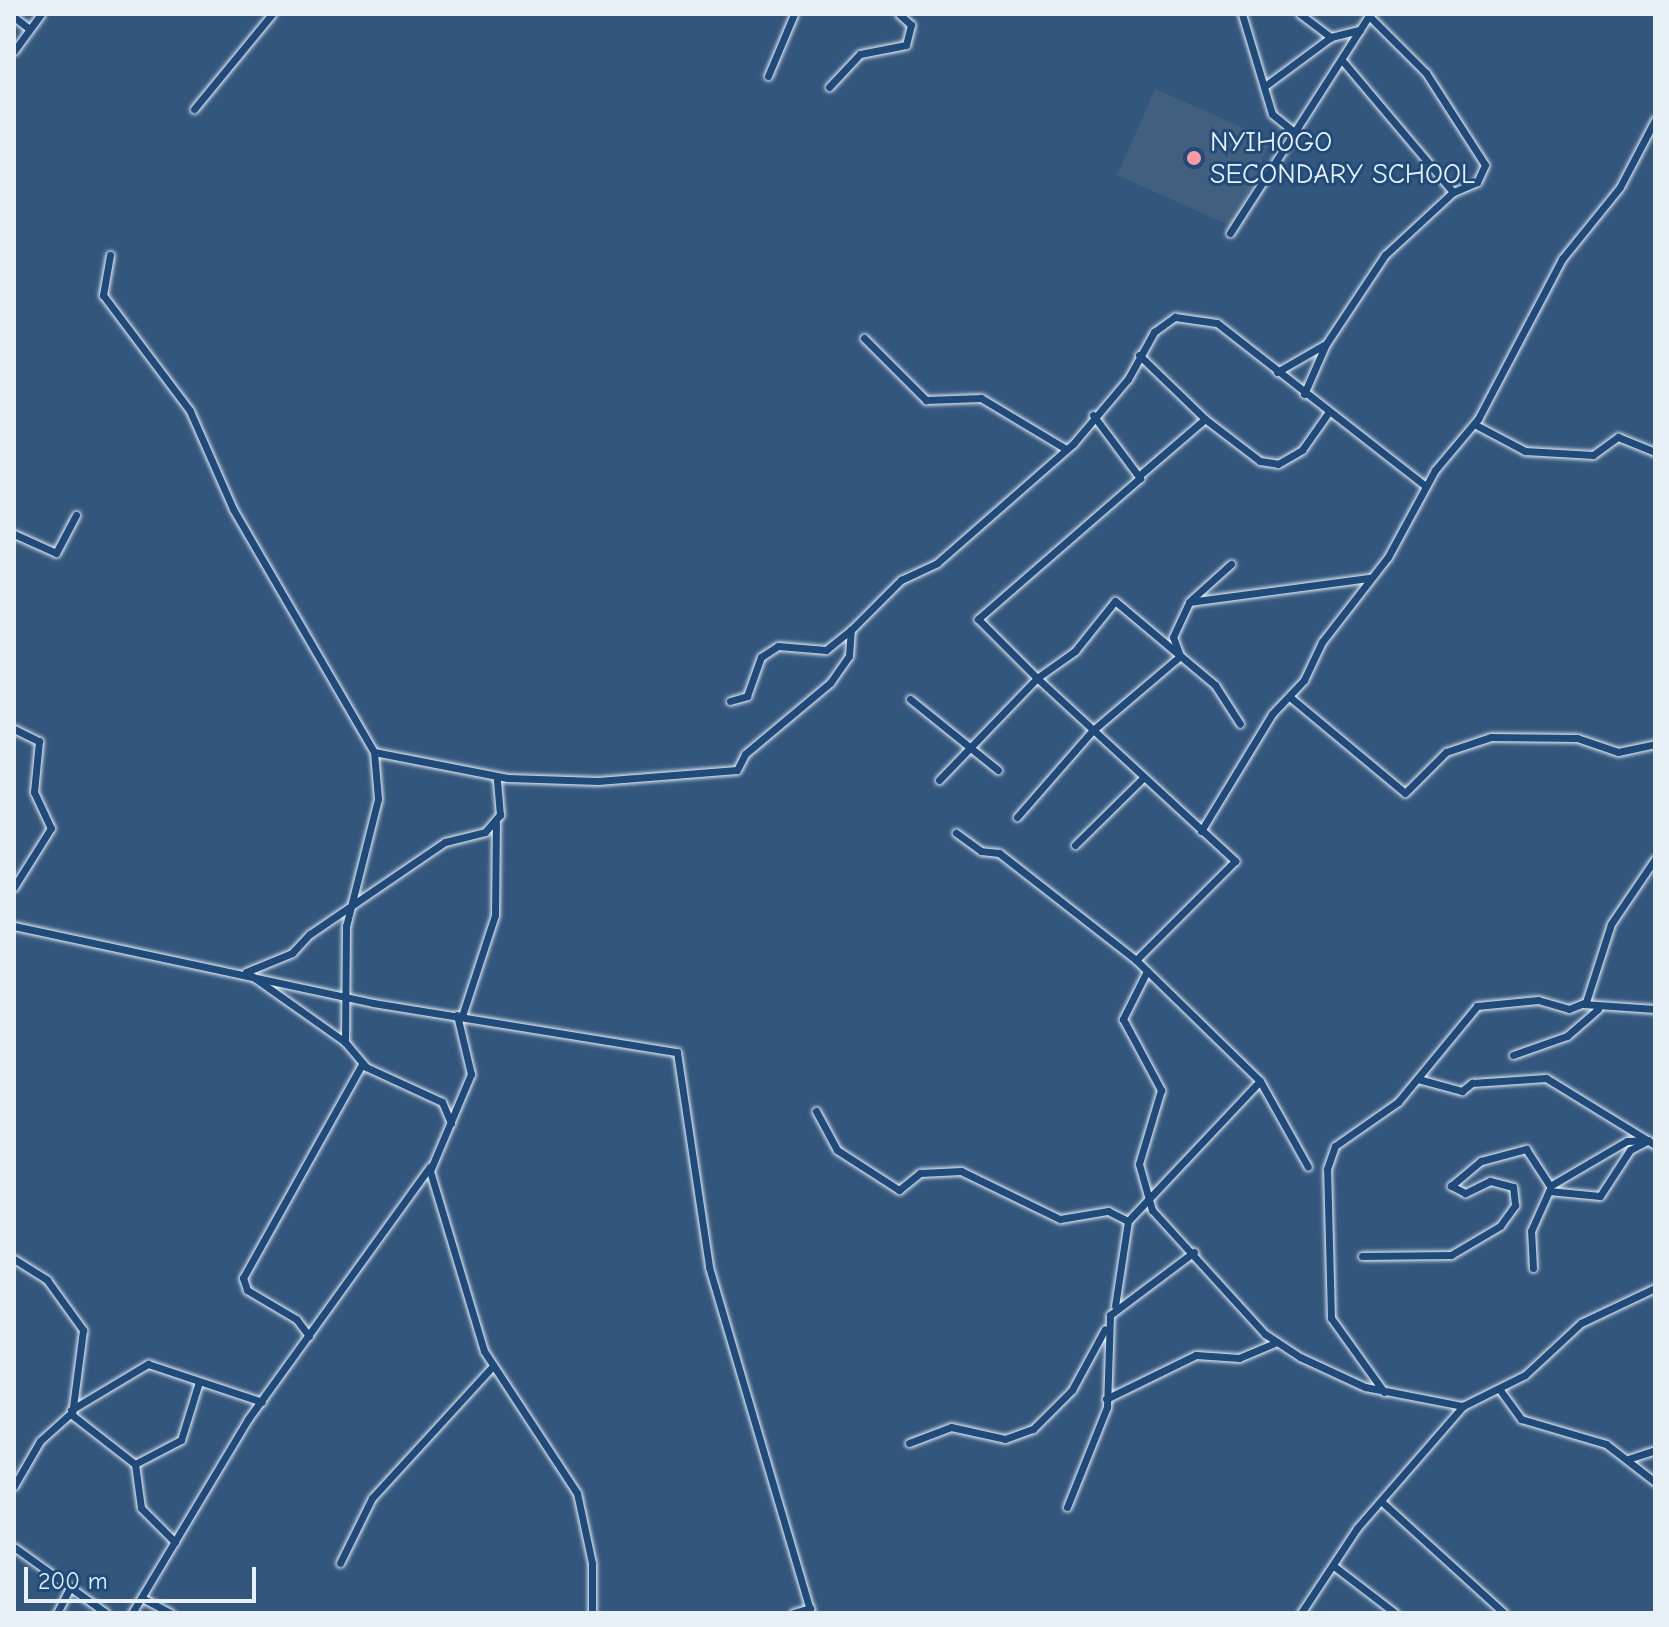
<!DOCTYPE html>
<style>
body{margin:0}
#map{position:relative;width:1669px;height:1627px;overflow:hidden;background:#33567c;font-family:"Comic Neue",sans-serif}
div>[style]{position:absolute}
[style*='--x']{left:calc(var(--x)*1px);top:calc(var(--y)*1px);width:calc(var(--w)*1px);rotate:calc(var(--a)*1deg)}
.built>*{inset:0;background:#415f7e}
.roads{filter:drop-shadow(0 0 2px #e8f1f8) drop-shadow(0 0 2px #e8f1f8)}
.street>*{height:7px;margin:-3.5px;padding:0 3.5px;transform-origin:3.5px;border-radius:3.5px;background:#1f4a7a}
.dots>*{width:22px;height:22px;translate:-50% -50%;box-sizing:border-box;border:4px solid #1f4a7a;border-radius:50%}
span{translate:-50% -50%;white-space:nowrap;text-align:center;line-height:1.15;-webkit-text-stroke:6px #1f4a7a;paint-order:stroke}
.poi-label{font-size:28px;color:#e8f1f8}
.left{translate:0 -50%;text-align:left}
.frame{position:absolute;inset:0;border:16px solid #e8f1f8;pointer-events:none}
.scale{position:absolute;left:24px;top:1567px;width:232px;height:36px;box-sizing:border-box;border:4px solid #e8f1f8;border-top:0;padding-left:10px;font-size:24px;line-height:28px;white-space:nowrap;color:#e8f1f8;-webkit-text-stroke:6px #1f4a7a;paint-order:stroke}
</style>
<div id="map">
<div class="built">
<div style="clip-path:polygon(1155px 89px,1271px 140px,1233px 227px,1117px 175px)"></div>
</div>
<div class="roads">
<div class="street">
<div style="--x:1242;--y:14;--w:104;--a:73.3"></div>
<div style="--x:1272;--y:114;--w:28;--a:39"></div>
<div style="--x:1300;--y:14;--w:39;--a:37"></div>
<div style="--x:1369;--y:16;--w:81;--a:45"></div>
<div style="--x:1426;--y:73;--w:109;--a:57.3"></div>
<div style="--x:1485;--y:165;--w:19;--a:115"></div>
<div style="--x:1477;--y:182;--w:26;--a:157"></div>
<div style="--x:14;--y:17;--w:18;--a:38"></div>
<div style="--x:14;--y:51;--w:46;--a:-53.9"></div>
<div style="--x:768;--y:76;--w:67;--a:-67.2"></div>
<div style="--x:1265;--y:86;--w:82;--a:-36.6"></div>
<div style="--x:1331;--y:37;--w:30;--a:-14"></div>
<div style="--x:829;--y:87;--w:45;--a:-46.8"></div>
<div style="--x:860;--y:54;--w:47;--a:-11.1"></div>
<div style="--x:906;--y:45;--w:21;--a:-76"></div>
<div style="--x:911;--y:25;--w:16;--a:-137"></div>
<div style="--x:194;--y:109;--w:123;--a:-50.6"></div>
<div style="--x:1230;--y:233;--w:260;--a:-57.4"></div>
<div style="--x:110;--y:255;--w:41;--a:99.9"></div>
<div style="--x:103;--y:295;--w:145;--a:53.1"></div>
<div style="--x:190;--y:411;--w:107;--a:66.3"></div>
<div style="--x:233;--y:509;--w:281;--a:59.9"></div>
<div style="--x:374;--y:752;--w:47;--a:85.1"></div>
<div style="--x:378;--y:799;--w:131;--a:104.1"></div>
<div style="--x:346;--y:926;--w:116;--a:90.5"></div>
<div style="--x:864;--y:338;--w:88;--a:45"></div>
<div style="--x:926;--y:400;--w:55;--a:-2.1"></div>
<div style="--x:981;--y:398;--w:99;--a:31"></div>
<div style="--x:1139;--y:355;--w:92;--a:44.1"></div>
<div style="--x:1277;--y:372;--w:54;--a:-29.9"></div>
<div style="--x:1304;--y:394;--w:55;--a:-66.3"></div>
<div style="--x:1326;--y:344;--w:107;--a:-56.5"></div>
<div style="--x:1385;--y:255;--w:93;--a:-42.8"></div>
<div style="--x:1453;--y:192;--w:172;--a:-130.1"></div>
<div style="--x:1093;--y:415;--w:79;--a:53.3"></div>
<div style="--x:1140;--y:478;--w:215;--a:139"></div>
<div style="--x:978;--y:619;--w:83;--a:45"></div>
<div style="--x:1037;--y:678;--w:47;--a:-35.4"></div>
<div style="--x:1075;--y:651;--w:64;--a:-51.3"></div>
<div style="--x:1115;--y:601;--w:131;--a:40"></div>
<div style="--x:1215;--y:685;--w:46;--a:57.3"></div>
<div style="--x:1474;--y:424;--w:58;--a:27.9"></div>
<div style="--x:1525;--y:451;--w:68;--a:3.4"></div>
<div style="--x:1593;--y:455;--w:31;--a:-36"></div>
<div style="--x:1618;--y:437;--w:40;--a:22"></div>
<div style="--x:1141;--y:474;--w:84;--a:-40.7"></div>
<div style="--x:1205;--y:419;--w:69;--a:37.4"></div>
<div style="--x:1260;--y:461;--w:18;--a:9"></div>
<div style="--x:1278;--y:464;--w:28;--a:-30"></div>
<div style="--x:1302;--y:450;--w:45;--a:-54.9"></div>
<div style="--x:14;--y:534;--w:46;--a:24.3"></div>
<div style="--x:56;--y:553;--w:43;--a:-62.2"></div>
<div style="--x:1191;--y:600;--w:54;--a:-42"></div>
<div style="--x:1291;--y:698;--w:148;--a:39.8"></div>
<div style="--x:1405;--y:793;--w:58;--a:-45"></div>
<div style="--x:1446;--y:752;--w:47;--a:-18.4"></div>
<div style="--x:1491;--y:737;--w:86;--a:0.7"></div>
<div style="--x:1577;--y:738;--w:43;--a:18.9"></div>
<div style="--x:1618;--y:752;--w:38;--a:-12"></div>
<div style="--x:910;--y:699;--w:113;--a:38.9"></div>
<div style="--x:730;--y:701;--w:18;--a:-16"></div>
<div style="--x:747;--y:696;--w:41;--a:-70.3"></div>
<div style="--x:761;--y:657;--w:20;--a:-33"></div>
<div style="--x:778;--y:646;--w:48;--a:4.8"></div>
<div style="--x:826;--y:650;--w:32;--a:-39"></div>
<div style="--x:14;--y:729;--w:28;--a:26"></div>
<div style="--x:39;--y:741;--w:51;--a:95.6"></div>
<div style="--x:34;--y:792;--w:40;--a:65"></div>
<div style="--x:51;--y:828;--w:70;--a:122.1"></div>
<div style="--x:374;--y:752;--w:136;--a:11"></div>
<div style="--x:508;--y:778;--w:90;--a:1.9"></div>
<div style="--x:598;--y:781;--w:139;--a:-4.5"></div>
<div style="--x:737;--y:770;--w:18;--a:-63"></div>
<div style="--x:745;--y:754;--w:111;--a:-39.9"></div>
<div style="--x:830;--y:683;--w:33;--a:-55"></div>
<div style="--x:849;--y:656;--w:26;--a:-86"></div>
<div style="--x:851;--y:630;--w:71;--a:-45"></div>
<div style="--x:901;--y:580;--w:40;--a:-25"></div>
<div style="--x:937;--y:563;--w:181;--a:-41.2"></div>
<div style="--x:1073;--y:444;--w:85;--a:-49.8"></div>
<div style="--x:1128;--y:379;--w:54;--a:-61"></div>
<div style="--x:1154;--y:332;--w:26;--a:-36"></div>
<div style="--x:1175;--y:317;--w:42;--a:8.1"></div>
<div style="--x:1217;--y:323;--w:265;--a:38"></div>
<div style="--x:939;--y:780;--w:141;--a:-46.1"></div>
<div style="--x:1037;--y:678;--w:270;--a:42.7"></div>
<div style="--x:1235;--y:861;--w:140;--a:135"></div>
<div style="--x:1136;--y:960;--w:174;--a:-142"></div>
<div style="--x:999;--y:853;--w:18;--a:-174"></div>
<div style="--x:981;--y:851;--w:31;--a:-144"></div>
<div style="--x:1017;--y:817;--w:114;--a:-48.9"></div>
<div style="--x:1092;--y:731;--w:116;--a:-40.4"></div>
<div style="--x:1180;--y:656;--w:20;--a:-110"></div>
<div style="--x:1173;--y:637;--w:38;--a:-65"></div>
<div style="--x:1189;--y:602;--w:183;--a:-7.6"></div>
<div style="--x:1201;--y:831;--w:137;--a:-58.7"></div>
<div style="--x:1272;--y:714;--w:47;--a:-46.7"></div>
<div style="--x:1304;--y:680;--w:42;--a:-64.7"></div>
<div style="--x:1322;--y:642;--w:108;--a:-52.2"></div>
<div style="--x:1388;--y:557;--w:99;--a:-61.6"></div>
<div style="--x:1435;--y:470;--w:67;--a:-49.9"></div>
<div style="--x:1478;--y:419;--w:181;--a:-62.3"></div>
<div style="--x:1562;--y:259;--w:92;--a:-51.1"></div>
<div style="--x:1620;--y:187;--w:76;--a:-62.4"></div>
<div style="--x:1075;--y:845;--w:94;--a:-44.6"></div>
<div style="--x:14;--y:926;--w:367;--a:12.1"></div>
<div style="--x:373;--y:1003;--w:308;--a:9.2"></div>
<div style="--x:677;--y:1052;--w:217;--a:81.5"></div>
<div style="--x:709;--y:1267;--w:361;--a:73.6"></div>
<div style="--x:1147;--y:971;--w:54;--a:116.6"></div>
<div style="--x:1123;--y:1019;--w:81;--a:61.8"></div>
<div style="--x:1161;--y:1090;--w:77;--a:106.6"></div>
<div style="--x:1139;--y:1164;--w:48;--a:74.2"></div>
<div style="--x:1152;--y:1210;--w:168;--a:47.7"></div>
<div style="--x:1265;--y:1334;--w:42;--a:33.3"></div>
<div style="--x:1300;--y:1357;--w:72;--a:24.8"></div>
<div style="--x:1365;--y:1387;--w:100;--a:11"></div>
<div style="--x:1583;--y:1004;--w:72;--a:4"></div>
<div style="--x:457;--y:1015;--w:61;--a:76.7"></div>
<div style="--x:471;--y:1074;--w:105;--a:112.9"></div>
<div style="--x:430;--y:1171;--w:188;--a:73.3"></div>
<div style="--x:484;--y:1351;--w:170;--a:56.8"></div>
<div style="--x:577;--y:1493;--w:72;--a:77.9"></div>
<div style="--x:592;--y:1563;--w:50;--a:90"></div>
<div style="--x:462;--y:1016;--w:106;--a:-71.9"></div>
<div style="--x:495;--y:915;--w:92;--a:-89.4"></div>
<div style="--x:1513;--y:1055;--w:57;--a:-19.4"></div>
<div style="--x:1567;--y:1036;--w:41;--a:-41.1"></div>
<div style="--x:1418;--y:1079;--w:46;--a:15.3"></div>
<div style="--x:1462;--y:1091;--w:13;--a:-39"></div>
<div style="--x:1472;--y:1083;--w:74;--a:-3.9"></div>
<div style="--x:1546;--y:1078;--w:128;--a:31.6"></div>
<div style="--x:1260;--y:1081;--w:98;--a:60.8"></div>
<div style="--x:816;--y:1111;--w:44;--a:61.7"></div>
<div style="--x:837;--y:1150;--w:74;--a:32.8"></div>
<div style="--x:899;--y:1190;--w:27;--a:-39"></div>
<div style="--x:920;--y:1173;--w:41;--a:-2.8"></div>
<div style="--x:961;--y:1171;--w:110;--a:25.9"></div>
<div style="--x:1060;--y:1219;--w:49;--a:-9.5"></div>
<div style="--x:1108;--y:1211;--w:22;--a:27"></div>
<div style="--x:451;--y:1123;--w:23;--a:-113"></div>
<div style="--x:442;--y:1102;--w:84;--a:-155.3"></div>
<div style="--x:366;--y:1067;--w:33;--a:-130"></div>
<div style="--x:345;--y:1042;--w:121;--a:-144.7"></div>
<div style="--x:246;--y:972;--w:50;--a:-22.4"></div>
<div style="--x:292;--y:953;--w:26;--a:-47"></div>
<div style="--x:310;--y:934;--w:163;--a:-34.3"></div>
<div style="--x:445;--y:842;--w:41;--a:-14"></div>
<div style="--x:485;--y:832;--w:23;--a:-49"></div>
<div style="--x:500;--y:815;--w:38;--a:-95"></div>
<div style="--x:1362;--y:1256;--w:89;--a:-0.6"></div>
<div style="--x:1451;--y:1255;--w:57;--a:-30.6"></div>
<div style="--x:1500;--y:1226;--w:26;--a:-54"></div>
<div style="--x:1515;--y:1205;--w:18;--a:-96"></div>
<div style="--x:1513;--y:1187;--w:24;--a:-165"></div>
<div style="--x:1490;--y:1181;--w:28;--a:154"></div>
<div style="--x:1465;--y:1193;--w:16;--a:-153"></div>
<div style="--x:1451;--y:1186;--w:39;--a:-40"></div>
<div style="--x:1481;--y:1161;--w:47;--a:-14.9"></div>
<div style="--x:1526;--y:1149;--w:44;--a:57"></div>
<div style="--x:1550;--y:1186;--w:89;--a:-30.3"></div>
<div style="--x:1627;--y:1141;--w:21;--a:-3"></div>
<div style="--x:14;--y:1259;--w:39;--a:32"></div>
<div style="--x:47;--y:1280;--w:62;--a:54.2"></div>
<div style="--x:83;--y:1330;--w:86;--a:97.4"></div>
<div style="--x:72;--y:1415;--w:80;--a:37.9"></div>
<div style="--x:135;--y:1464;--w:44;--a:82.2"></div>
<div style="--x:141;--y:1508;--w:48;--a:45"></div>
<div style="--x:1533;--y:1268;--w:37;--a:-93"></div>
<div style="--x:1531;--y:1231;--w:44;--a:-65.8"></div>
<div style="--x:1549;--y:1191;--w:51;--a:5.6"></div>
<div style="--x:1600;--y:1196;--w:55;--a:-56.9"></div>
<div style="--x:1630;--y:1150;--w:19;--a:-28"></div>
<div style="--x:1115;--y:1306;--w:86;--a:-81.3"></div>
<div style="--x:1128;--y:1221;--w:192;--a:-46.7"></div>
<div style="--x:1260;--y:1081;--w:173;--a:-135.7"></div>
<div style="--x:309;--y:1336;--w:21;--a:-127"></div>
<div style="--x:296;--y:1319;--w:57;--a:-149.4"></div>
<div style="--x:247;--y:1290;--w:13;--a:-108"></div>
<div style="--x:243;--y:1278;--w:245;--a:-60.9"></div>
<div style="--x:1500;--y:1390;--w:36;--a:54"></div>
<div style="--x:1521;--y:1419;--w:89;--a:16.4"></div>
<div style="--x:1606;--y:1444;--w:62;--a:37.8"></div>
<div style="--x:1384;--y:1392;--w:91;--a:-125.6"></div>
<div style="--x:1331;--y:1318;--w:149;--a:-91.5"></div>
<div style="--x:1327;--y:1169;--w:24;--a:-71"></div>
<div style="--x:1335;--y:1146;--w:77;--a:-34.9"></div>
<div style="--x:1398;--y:1102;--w:124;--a:-50.5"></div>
<div style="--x:1477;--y:1006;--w:61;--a:-5.6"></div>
<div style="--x:1538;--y:1000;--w:32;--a:16"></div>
<div style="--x:1569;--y:1009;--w:18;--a:-22"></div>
<div style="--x:1586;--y:1002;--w:82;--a:-72.2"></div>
<div style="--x:1611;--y:924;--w:78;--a:-55.9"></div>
<div style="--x:1106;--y:1399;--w:100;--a:-26.1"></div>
<div style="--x:1196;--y:1355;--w:43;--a:4"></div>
<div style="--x:1239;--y:1358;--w:41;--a:-22.8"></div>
<div style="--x:71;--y:1410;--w:90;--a:-30.9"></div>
<div style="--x:148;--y:1364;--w:120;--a:18.4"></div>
<div style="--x:909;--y:1443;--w:45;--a:-20.9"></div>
<div style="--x:951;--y:1427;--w:55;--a:12.5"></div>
<div style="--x:1005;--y:1439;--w:30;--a:-20"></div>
<div style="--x:1033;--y:1429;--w:55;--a:-45"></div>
<div style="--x:1072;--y:1390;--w:69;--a:-61.6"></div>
<div style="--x:1628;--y:1459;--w:28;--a:-18"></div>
<div style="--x:135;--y:1464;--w:52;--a:-27.6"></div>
<div style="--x:181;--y:1440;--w:58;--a:-72.8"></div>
<div style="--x:14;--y:1486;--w:52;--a:-60"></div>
<div style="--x:40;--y:1441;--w:42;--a:-42.1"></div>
<div style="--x:1382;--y:1502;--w:165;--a:42.3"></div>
<div style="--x:1067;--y:1507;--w:108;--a:-68.2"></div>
<div style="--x:1107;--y:1407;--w:92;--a:-88.1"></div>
<div style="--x:1110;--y:1315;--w:105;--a:-36.9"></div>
<div style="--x:14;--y:1547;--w:113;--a:35.7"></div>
<div style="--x:340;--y:1563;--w:72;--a:-63.8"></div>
<div style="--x:372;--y:1498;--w:178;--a:-47.5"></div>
<div style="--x:1335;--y:1567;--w:76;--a:37.5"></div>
<div style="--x:144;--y:1599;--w:30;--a:28"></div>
<div style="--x:57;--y:1613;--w:28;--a:-63"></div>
<div style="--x:132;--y:1613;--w:226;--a:-59.1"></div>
<div style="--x:248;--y:1419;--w:311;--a:-54.2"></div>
<div style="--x:793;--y:1613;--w:18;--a:-16"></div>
<div style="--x:1301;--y:1613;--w:102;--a:-56.6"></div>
<div style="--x:1357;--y:1528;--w:162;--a:-49"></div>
<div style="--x:1463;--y:1406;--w:69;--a:-26.6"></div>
<div style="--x:1525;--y:1375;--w:76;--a:-42.9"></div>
<div style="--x:1581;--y:1323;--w:82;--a:-25.3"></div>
</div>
</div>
<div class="dots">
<div style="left:1194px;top:158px;background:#ff9aa2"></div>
</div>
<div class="poi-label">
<span class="left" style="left:1210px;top:158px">NYIHOGO<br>SECONDARY SCHOOL</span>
</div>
<div class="frame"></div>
<div class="scale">200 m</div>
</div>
